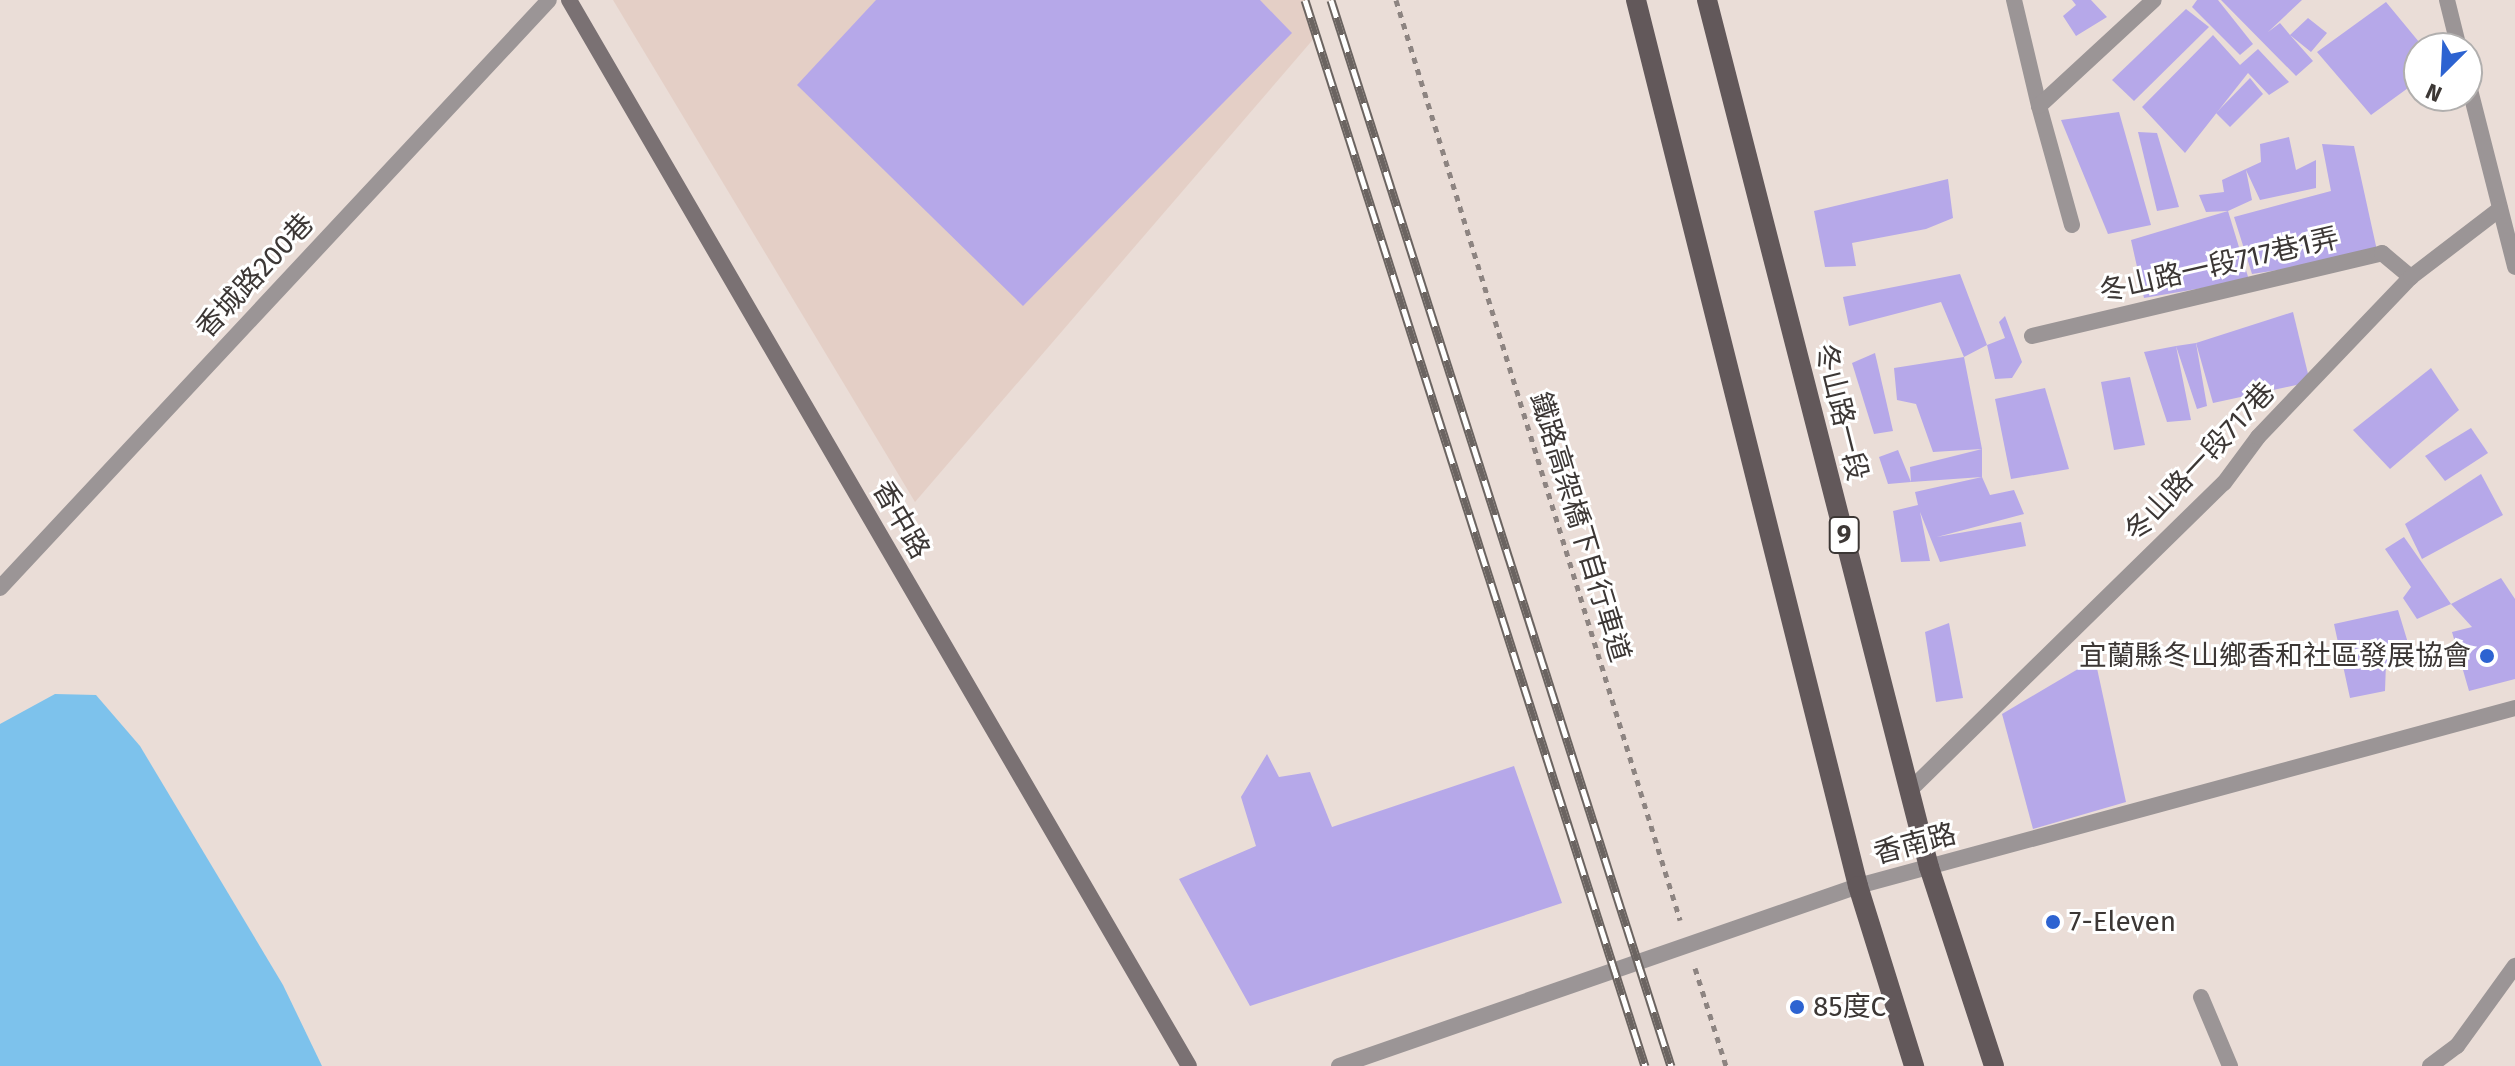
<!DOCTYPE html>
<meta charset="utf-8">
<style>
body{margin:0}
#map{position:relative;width:2515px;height:1066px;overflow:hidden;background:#eaddd7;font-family:"Fira Sans","Noto Sans TC",sans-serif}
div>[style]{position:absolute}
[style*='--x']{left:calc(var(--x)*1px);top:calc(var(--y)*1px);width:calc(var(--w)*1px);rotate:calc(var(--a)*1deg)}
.built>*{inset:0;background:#e4cfc6}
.water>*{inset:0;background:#7dc2ec}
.building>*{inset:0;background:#b6a8e9}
.path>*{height:5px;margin-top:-2.5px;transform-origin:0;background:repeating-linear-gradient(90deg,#8d8481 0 6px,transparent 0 12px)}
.lane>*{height:16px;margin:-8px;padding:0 8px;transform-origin:8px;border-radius:8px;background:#9b9596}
.street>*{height:16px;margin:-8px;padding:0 8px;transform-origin:8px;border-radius:8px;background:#9b9596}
.secondary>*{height:16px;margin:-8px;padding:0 8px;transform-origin:8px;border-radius:8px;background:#7a7173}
.primary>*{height:20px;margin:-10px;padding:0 10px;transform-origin:10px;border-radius:10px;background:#62585a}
.rail>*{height:9px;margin-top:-4.5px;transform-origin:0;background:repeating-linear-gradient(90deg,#fff 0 18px,#6b6461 0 36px);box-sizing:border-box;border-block:2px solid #6b6461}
.dots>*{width:22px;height:22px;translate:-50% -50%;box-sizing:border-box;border:4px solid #fff;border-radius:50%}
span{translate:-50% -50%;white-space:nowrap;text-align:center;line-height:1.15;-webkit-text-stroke:6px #fff;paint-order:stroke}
.shield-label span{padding:2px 6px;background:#fff;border:2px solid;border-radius:6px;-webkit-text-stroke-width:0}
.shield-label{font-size:26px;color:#3c3735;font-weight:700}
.street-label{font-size:28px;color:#3c3735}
.poi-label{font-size:28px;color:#3c3735}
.right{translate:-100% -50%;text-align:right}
.left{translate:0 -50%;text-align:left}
.north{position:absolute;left:2403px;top:32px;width:80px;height:80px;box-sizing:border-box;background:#fff;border:2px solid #b1afae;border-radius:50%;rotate:204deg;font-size:22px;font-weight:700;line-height:32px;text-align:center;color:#3c3735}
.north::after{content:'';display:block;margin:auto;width:28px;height:36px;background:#2d63d1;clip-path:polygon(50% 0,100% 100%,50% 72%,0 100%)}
</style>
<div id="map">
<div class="built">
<div style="clip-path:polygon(613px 0,1304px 0,1316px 36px,915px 502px)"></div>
</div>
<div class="water">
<div style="clip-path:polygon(55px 694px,96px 695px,140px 746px,283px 985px,322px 1066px,0 1066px,0 724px)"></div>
</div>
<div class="building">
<div style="clip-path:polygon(876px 0,1260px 0,1292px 33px,1023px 306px,797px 85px)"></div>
<div style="clip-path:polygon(2072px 0,2091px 0,2107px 17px,2076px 36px,2063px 16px,2076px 5px)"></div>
<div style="clip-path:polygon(2197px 0,2218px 0,2253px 44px,2240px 55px,2192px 7px)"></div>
<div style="clip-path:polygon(2221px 0,2302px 0,2268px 32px,2280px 23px,2290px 35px,2308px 18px,2327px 33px,2311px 52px,2290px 35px,2313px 61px,2296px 76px)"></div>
<div style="clip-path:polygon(2386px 2px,2424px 48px,2419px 48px,2419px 80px,2371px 115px,2317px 52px)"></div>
<div style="clip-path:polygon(2186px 9px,2209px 27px,2134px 101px,2112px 80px)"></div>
<div style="clip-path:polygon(2213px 35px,2240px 65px,2258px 49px,2289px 82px,2269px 95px,2248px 73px,2185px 153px,2142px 107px)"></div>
<div style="clip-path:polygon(2250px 78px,2263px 94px,2230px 127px,2216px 113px)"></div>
<div style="clip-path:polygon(2119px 112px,2151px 225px,2108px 234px,2061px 120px)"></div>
<div style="clip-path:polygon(2138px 132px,2157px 133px,2179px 207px,2157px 211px)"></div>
<div style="clip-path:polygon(2289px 137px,2296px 170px,2316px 160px,2316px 188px,2260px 200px,2246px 170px,2252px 200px,2228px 211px,2206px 212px,2199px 195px,2224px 192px,2222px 180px,2261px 162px,2260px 144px)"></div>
<div style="clip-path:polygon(2322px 144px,2354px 146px,2378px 255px,2252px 274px,2234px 217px,2331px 191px)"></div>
<div style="clip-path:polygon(1948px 179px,1953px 218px,1926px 229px,1852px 243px,1856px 266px,1825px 267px,1814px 211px)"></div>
<div style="clip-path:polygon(2228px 211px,2249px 280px,2144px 298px,2131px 240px)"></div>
<div style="clip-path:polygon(1960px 274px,1987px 345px,1964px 357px,1941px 302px,1849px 326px,1843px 297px)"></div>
<div style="clip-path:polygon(2293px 312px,2310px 382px,2213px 403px,2196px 343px)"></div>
<div style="clip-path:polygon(2005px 316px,2022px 362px,2012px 378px,1995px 379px,1987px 345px,2005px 338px,1999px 322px)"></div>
<div style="clip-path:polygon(2196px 343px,2207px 406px,2197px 409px,2176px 346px,2191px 420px,2167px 422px,2144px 352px,2176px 346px)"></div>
<div style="clip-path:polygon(1875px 353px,1893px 431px,1874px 434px,1852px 363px)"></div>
<div style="clip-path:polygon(1964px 357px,1982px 449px,1982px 477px,1990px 495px,2014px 490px,2024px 514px,1937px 537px,2021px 522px,2026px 546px,1940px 562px,1920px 512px,1930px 561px,1901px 562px,1893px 511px,1918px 505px,1915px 492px,1982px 477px,1911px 482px,1910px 467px,1982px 449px,1933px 452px,1916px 404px,1897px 400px,1894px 368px)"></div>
<div style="clip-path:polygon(2431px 368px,2459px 410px,2390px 469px,2353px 430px)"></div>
<div style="clip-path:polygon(2130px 377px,2145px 445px,2114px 450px,2101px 382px)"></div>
<div style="clip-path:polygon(2045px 388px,2069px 469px,2011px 479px,1995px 399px)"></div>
<div style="clip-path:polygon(2471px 428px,2488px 453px,2445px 481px,2425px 456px)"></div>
<div style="clip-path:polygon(1898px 450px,1911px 482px,1888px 484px,1879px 457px)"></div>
<div style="clip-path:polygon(2481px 474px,2503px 515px,2422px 559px,2405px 524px)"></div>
<div style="clip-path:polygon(2404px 537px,2451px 604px,2417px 619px,2403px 598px,2411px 587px,2385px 549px)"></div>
<div style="clip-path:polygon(2501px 578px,2515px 599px,2515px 679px,2469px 691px,2452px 632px,2472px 627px,2451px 604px)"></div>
<div style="clip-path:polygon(2398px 610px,2415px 666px,2386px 663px,2385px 691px,2350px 698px,2334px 624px)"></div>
<div style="clip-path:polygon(1949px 623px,1963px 698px,1936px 702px,1925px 632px)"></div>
<div style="clip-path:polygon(2095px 659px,2126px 802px,2033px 829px,2002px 714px)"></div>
<div style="clip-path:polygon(1267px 754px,1279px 777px,1310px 772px,1332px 827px,1514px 766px,1562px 903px,1250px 1006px,1179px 879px,1256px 846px,1241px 797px)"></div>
</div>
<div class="path">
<div style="--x:1396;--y:0;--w:963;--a:72.84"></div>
<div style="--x:1695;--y:968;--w:103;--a:72.4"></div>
</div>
<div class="lane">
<div style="--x:2201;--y:997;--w:75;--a:67.2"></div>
<div style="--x:2430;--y:1066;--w:34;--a:-37"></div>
<div style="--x:2457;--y:1046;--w:99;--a:-54.1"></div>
</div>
<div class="street">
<div style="--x:2014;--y:0;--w:109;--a:76.7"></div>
<div style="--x:2447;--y:0;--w:49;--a:76"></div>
<div style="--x:2467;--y:78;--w:195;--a:75.7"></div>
<div style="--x:2072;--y:225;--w:123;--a:-105.5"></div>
<div style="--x:2039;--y:106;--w:156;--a:-42.7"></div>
<div style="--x:2032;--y:336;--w:360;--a:-13.3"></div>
<div style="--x:2382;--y:253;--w:38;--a:40"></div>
<div style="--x:0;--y:588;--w:804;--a:-46.96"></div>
<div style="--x:1910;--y:790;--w:439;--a:-44.4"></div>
<div style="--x:2224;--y:483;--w:57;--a:-53.5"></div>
<div style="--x:2258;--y:437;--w:221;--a:-46.3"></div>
<div style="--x:2411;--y:277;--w:112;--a:-37.4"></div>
<div style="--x:1339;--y:1066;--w:549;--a:-19.13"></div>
<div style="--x:1858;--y:886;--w:681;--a:-15.16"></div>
</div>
<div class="secondary">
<div style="--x:569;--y:0;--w:1233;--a:59.82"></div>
</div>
<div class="primary">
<div style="--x:1636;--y:0;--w:913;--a:75.93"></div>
<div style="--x:1858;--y:886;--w:189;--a:72.7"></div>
<div style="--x:1707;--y:0;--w:895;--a:75.64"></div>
<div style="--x:1929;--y:867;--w:209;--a:71.9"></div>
</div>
<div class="rail">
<div style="--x:1305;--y:0;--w:1119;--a:72.31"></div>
<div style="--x:1331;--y:0;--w:1119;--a:72.31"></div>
</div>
<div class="dots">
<div style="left:2487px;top:656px;background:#2d63d1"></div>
<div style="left:2053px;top:922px;background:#2d63d1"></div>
<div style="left:1797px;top:1007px;background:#2d63d1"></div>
</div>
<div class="shield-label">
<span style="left:1844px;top:535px">9</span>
</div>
<div class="street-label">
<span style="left:2219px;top:265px;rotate:-13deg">冬山路一段717巷1弄</span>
<span style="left:255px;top:276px;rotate:-47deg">香城路200巷</span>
<span style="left:1841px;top:412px;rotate:76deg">冬山路一段</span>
<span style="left:2200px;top:462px;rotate:-47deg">冬山路一段717巷</span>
<span style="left:901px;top:520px;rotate:60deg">香中路</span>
<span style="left:1580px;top:527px;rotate:73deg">鐵路高架橋下自行車道</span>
<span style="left:1915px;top:844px;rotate:-15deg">香南路</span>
</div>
<div class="poi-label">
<span class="right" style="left:2471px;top:656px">宜蘭縣冬山鄉香和社區發展協會</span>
<span class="left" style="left:2069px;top:922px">7-Eleven</span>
<span class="left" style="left:1813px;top:1007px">85度C</span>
</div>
<div class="north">N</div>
</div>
